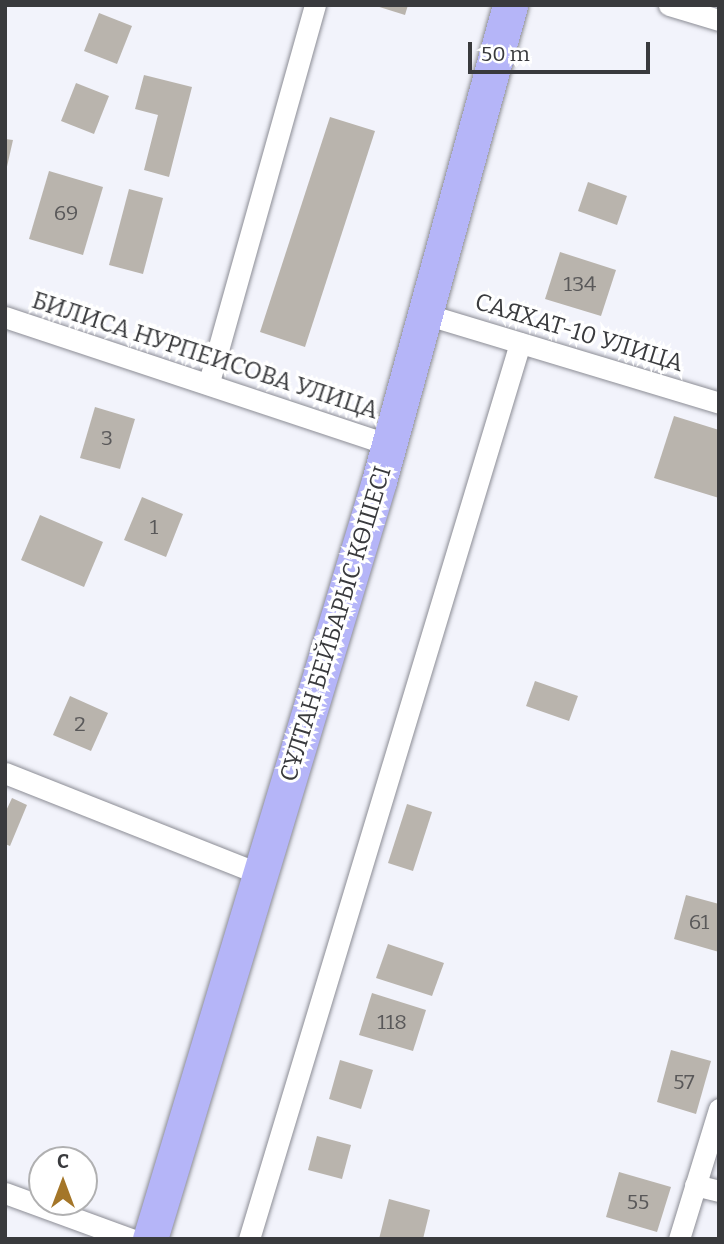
<!DOCTYPE html>
<meta charset="utf-8">
<style>
body{margin:0}
#map{position:relative;width:724px;height:1244px;overflow:hidden;background:#f2f3fb;font-family:Bitter,serif}
div>[style]{position:absolute}
[style*='--x']{left:calc(var(--x)*1px);top:calc(var(--y)*1px);width:calc(var(--w)*1px);rotate:calc(var(--a)*1deg)}
.building>*{inset:0;background:#b9b4ad}
.roads{filter:drop-shadow(0 0 2px #8c8d95) drop-shadow(0 0 2px #8c8d95)}
.minor>*{height:21px;margin:-10.5px;padding:0 10.5px;transform-origin:10.5px;border-radius:10.5px;background:#fff}
.primary>*{height:35px;margin:-17.5px;padding:0 17.5px;transform-origin:17.5px;border-radius:17.5px;background:#b5b5f8}
span{translate:-50% -50%;white-space:nowrap;text-align:center;line-height:1.15;-webkit-text-stroke:6px #fff;paint-order:stroke}
.number-label{font-size:21px;color:#595859}
.number-label span{-webkit-text-stroke-width:0}
.street-label{font-size:24px;color:#393a3d}
.frame{position:absolute;inset:0;border:7px solid #393a3d;pointer-events:none}
.north{position:absolute;left:28px;top:1146px;width:70px;height:70px;box-sizing:border-box;background:#fff;border:2px solid #b0b0b1;border-radius:50%;rotate:0deg;font-size:19px;font-weight:700;line-height:28px;text-align:center;color:#393a3d}
.north::after{content:'';display:block;margin:auto;width:24px;height:32px;background:#a47629;clip-path:polygon(50% 0,100% 100%,50% 72%,0 100%)}
.scale{position:absolute;left:468px;top:42px;width:182px;height:32px;box-sizing:border-box;border:4px solid #393a3d;border-top:0;padding-left:9px;font-size:21px;line-height:24px;white-space:nowrap;color:#393a3d;-webkit-text-stroke:5px #fff;paint-order:stroke}
</style>
<div id="map">
<div class="building">
<div style="clip-path:polygon(373px 5px,408px 5px,405px 15px)"></div>
<div style="clip-path:polygon(99px 13px,132px 26px,117px 64px,84px 51px)"></div>
<div style="clip-path:polygon(144px 75px,192px 87px,169px 177px,144px 170px,158px 115px,135px 109px)"></div>
<div style="clip-path:polygon(76px 83px,109px 96px,94px 134px,61px 121px)"></div>
<div style="clip-path:polygon(330px 117px,375px 131px,305px 347px,260px 332px)"></div>
<div style="clip-path:polygon(5px 139px,13px 140px,6px 171px,5px 171px)"></div>
<div style="clip-path:polygon(49px 171px,103px 187px,83px 255px,29px 239px)"></div>
<div style="clip-path:polygon(588px 182px,627px 196px,617px 225px,578px 211px)"></div>
<div style="clip-path:polygon(129px 189px,163px 198px,143px 274px,109px 265px)"></div>
<div style="clip-path:polygon(560px 252px,616px 270px,601px 316px,545px 299px)"></div>
<div style="clip-path:polygon(95px 407px,135px 419px,120px 469px,80px 458px)"></div>
<div style="clip-path:polygon(674px 416px,719px 430px,719px 498px,654px 478px)"></div>
<div style="clip-path:polygon(142px 497px,183px 514px,166px 557px,124px 540px)"></div>
<div style="clip-path:polygon(40px 515px,103px 542px,84px 587px,21px 560px)"></div>
<div style="clip-path:polygon(535px 681px,578px 696px,569px 721px,526px 706px)"></div>
<div style="clip-path:polygon(70px 696px,108px 713px,91px 751px,53px 735px)"></div>
<div style="clip-path:polygon(12px 798px,27px 805px,10px 846px,5px 844px,5px 813px)"></div>
<div style="clip-path:polygon(407px 804px,432px 812px,413px 871px,388px 863px)"></div>
<div style="clip-path:polygon(686px 895px,719px 904px,719px 952px,674px 939px)"></div>
<div style="clip-path:polygon(388px 944px,444px 963px,432px 996px,376px 978px)"></div>
<div style="clip-path:polygon(372px 993px,426px 1010px,413px 1051px,359px 1035px)"></div>
<div style="clip-path:polygon(671px 1050px,711px 1061px,696px 1114px,657px 1102px)"></div>
<div style="clip-path:polygon(340px 1060px,373px 1070px,361px 1109px,329px 1099px)"></div>
<div style="clip-path:polygon(317px 1136px,351px 1145px,342px 1179px,308px 1170px)"></div>
<div style="clip-path:polygon(619px 1172px,671px 1187px,657px 1232px,606px 1217px)"></div>
<div style="clip-path:polygon(389px 1199px,430px 1210px,423px 1239px,379px 1239px)"></div>
</div>
<div class="roads">
<div class="minor">
<div style="--x:669;--y:5;--w:52;--a:16.7"></div>
<div style="--x:425;--y:314;--w:307;--a:16.8"></div>
<div style="--x:5;--y:317;--w:405;--a:18.4"></div>
<div style="--x:209;--y:382;--w:392;--a:-74.3"></div>
<div style="--x:5;--y:773;--w:274;--a:21.6"></div>
<div style="--x:695;--y:1185;--w:25;--a:14"></div>
<div style="--x:5;--y:1193;--w:134;--a:20.1"></div>
<div style="--x:249;--y:1239;--w:936;--a:-73.17"></div>
<div style="--x:679;--y:1239;--w:136;--a:-72.9"></div>
</div>
<div class="primary">
<div style="--x:150;--y:1239;--w:792;--a:-73.19"></div>
<div style="--x:379;--y:481;--w:494;--a:-74.6"></div>
</div>
</div>
<div class="number-label">
<span style="left:66px;top:213px">69</span>
<span style="left:580px;top:284px">134</span>
<span style="left:107px;top:438px">3</span>
<span style="left:154px;top:527px">1</span>
<span style="left:80px;top:724px">2</span>
<span style="left:699px;top:922px">61</span>
<span style="left:392px;top:1022px">118</span>
<span style="left:684px;top:1082px">57</span>
<span style="left:638px;top:1202px">55</span>
</div>
<div class="street-label">
<span style="left:579px;top:333px;rotate:17deg">САЯХАТ-10 УЛИЦА</span>
<span style="left:205px;top:356px;rotate:18deg">БИЛИСА НУРПЕИСОВА УЛИЦА</span>
<span style="left:336px;top:624px;rotate:-73deg">СҰЛТАН БЕЙБАРЫС КӨШЕСІ</span>
</div>
<div class="frame"></div>
<div class="north">С</div>
<div class="scale">50 m</div>
</div>
